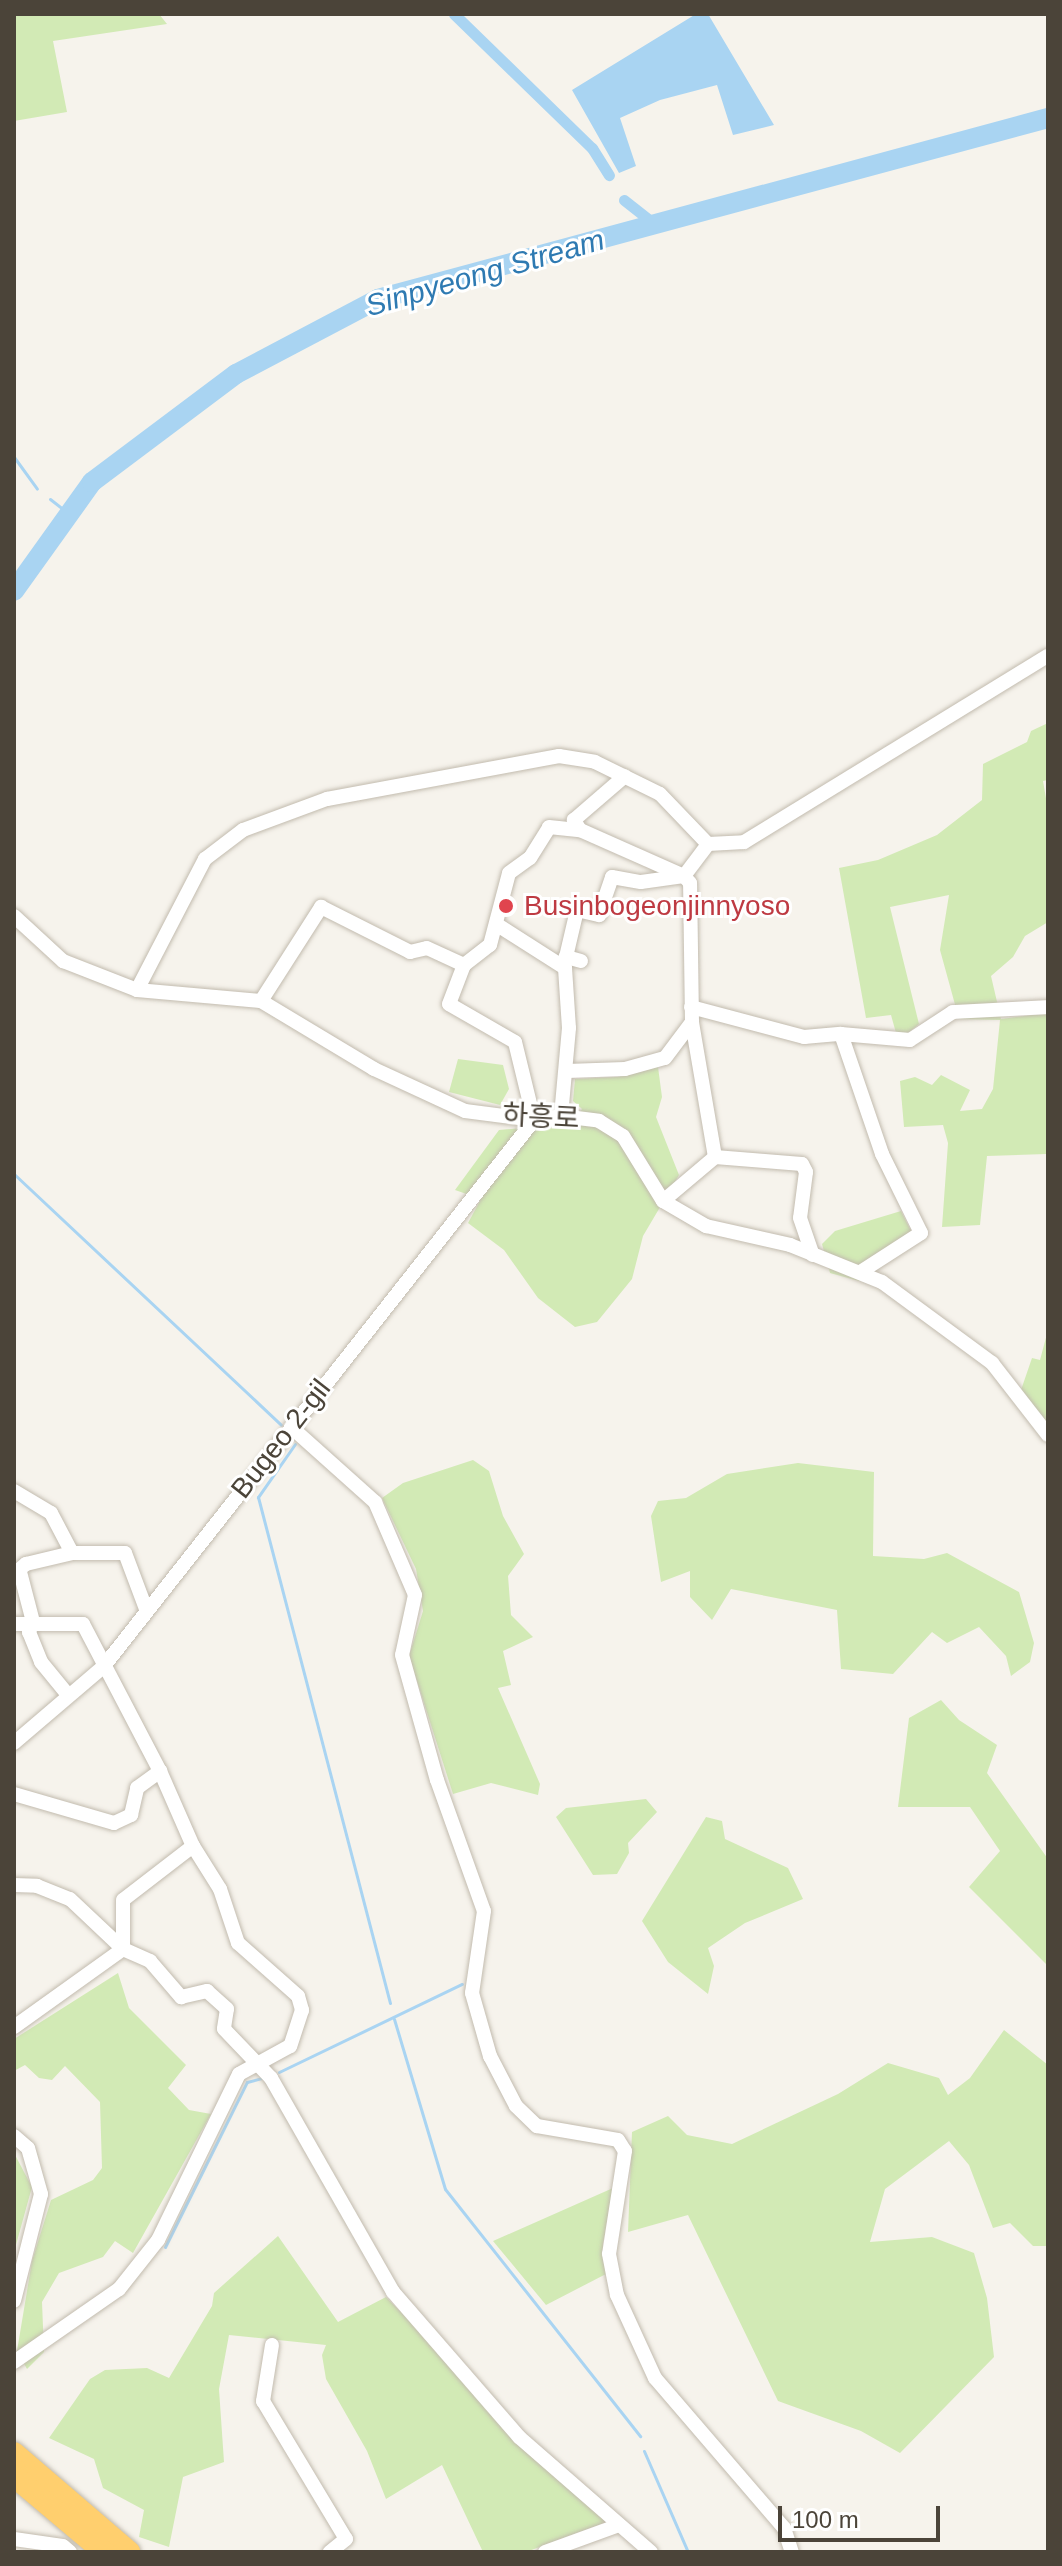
<!DOCTYPE html>
<meta charset="utf-8">
<style>
body{margin:0}
#map{position:relative;width:1062px;height:2566px;overflow:hidden;background:#f6f3ec;font-family:Helvetica,"Noto Sans KR",sans-serif}
div>[style]{position:absolute}
[style*='--x']{left:calc(var(--x)*1px);top:calc(var(--y)*1px);width:calc(var(--w)*1px);rotate:calc(var(--a)*1deg)}
.green>*{inset:0;background:#d2eab5}
.water>*{inset:0;background:#a9d4f2}
.stream>*{height:3px;margin:-1.5px;padding:0 1.5px;transform-origin:1.5px;border-radius:1.5px;background:#a9d4f2}
.canal>*{height:11px;margin:-5.5px;padding:0 5.5px;transform-origin:5.5px;border-radius:5.5px;background:#a9d4f2}
.river>*{height:20px;margin:-10px;padding:0 10px;transform-origin:10px;border-radius:10px;background:#a9d4f2}
.roads{filter:drop-shadow(0 0 2px #c2bbae) drop-shadow(0 0 2px #c2bbae)}
.minor>*{height:14px;margin:-7px;padding:0 7px;transform-origin:7px;border-radius:7px;background:#fff}
.highway>*{height:22px;margin:-11px;padding:0 11px;transform-origin:11px;border-radius:11px;background:#ffcf6e}
.dots>*{width:22px;height:22px;translate:-50% -50%;box-sizing:border-box;border:4px solid #fff;border-radius:50%}
span{translate:-50% -50%;white-space:nowrap;text-align:center;line-height:1.15;-webkit-text-stroke:6px #fff;paint-order:stroke}
.health-label{font-size:28px;color:#be3a42}
.left{translate:0 -50%;text-align:left}
.street-label{font-size:28px;color:#4b4439}
.water-label{font-size:30px;color:#2e7ab2;font-style:italic}
.frame{position:absolute;inset:0;border:16px solid #4b4439;pointer-events:none}
.scale{position:absolute;left:778px;top:2506px;width:162px;height:36px;box-sizing:border-box;border:4px solid #4b4439;border-top:0;padding-left:10px;font-size:24px;line-height:28px;white-space:nowrap;color:#4b4439;-webkit-text-stroke:6px #fff;paint-order:stroke}
</style>
<div id="map">
<div class="green">
<div style="clip-path:polygon(14px 14px,159px 14px,167px 24px,53px 41px,67px 112px,14px 121px)"></div>
<div style="clip-path:polygon(1048px 723px,1048px 780px,1043px 781px,1048px 810px,1048px 922px,1025px 936px,1013px 957px,991px 976px,1001px 1019px,1048px 1013px,1048px 1148px,1046px 1154px,987px 1156px,980px 1225px,942px 1227px,948px 1143px,943px 1125px,904px 1127px,900px 1081px,915px 1077px,932px 1085px,941px 1075px,970px 1090px,960px 1111px,982px 1109px,993px 1089px,1000px 1020px,959px 1019px,940px 950px,949px 895px,890px 907px,919px 1024px,908px 1033px,896px 1033px,891px 1015px,866px 1018px,839px 868px,878px 860px,937px 835px,982px 800px,983px 764px,1027px 742px,1031px 731px)"></div>
<div style="clip-path:polygon(458px 1059px,503px 1065px,509px 1089px,500px 1105px,449px 1092px)"></div>
<div style="clip-path:polygon(658px 1067px,662px 1097px,656px 1117px,679px 1175px,643px 1236px,632px 1279px,597px 1322px,575px 1327px,538px 1298px,504px 1250px,468px 1223px,481px 1199px,455px 1190px,499px 1130px,572px 1124px,582px 1109px,573px 1101px,575px 1079px,617px 1077px)"></div>
<div style="clip-path:polygon(901px 1211px,916px 1241px,859px 1281px,830px 1273px,822px 1244px,835px 1231px)"></div>
<div style="clip-path:polygon(1048px 1330px,1048px 1424px,1021px 1390px,1032px 1358px,1040px 1360px)"></div>
<div style="clip-path:polygon(473px 1460px,489px 1471px,503px 1516px,524px 1554px,508px 1576px,511px 1615px,533px 1637px,503px 1651px,511px 1685px,498px 1688px,540px 1784px,538px 1795px,491px 1783px,453px 1794px,409px 1656px,423px 1611px,416px 1569px,382px 1498px,403px 1483px)"></div>
<div style="clip-path:polygon(798px 1463px,874px 1472px,873px 1556px,924px 1559px,947px 1553px,1019px 1592px,1034px 1643px,1030px 1662px,1011px 1676px,1006px 1656px,979px 1627px,947px 1643px,932px 1632px,893px 1674px,841px 1669px,837px 1610px,731px 1589px,712px 1620px,690px 1597px,690px 1571px,661px 1582px,651px 1516px,658px 1501px,686px 1498px,727px 1474px)"></div>
<div style="clip-path:polygon(941px 1700px,959px 1720px,997px 1745px,987px 1773px,1048px 1859px,1048px 1974px,1047px 1965px,969px 1887px,1000px 1851px,970px 1807px,898px 1807px,909px 1718px)"></div>
<div style="clip-path:polygon(646px 1799px,657px 1812px,628px 1843px,629px 1853px,617px 1874px,593px 1875px,556px 1817px,566px 1808px)"></div>
<div style="clip-path:polygon(706px 1817px,722px 1821px,725px 1839px,788px 1868px,803px 1899px,745px 1923px,708px 1948px,714px 1966px,708px 1994px,668px 1962px,642px 1921px)"></div>
<div style="clip-path:polygon(118px 1973px,129px 2008px,186px 2065px,168px 2088px,189px 2110px,211px 2114px,133px 2253px,115px 2241px,103px 2257px,59px 2273px,42px 2302px,44px 2352px,27px 2369px,17px 2351px,32px 2261px,51px 2200px,93px 2180px,102px 2168px,100px 2102px,65px 2066px,52px 2080px,39px 2078px,25px 2065px,14px 2071px,14px 2039px)"></div>
<div style="clip-path:polygon(1004px 2030px,1048px 2065px,1048px 2246px,1033px 2246px,1010px 2223px,993px 2228px,969px 2165px,949px 2141px,885px 2189px,870px 2242px,932px 2237px,974px 2253px,987px 2298px,994px 2357px,900px 2453px,861px 2431px,778px 2401px,688px 2215px,628px 2232px,632px 2132px,668px 2116px,687px 2135px,732px 2144px,838px 2094px,888px 2063px,939px 2078px,948px 2095px,970px 2078px)"></div>
<div style="clip-path:polygon(14px 2153px,32px 2187px,14px 2252px)"></div>
<div style="clip-path:polygon(613px 2188px,603px 2244px,606px 2274px,546px 2305px,493px 2241px)"></div>
<div style="clip-path:polygon(278px 2236px,338px 2322px,386px 2297px,607px 2522px,526px 2552px,483px 2552px,442px 2465px,386px 2499px,367px 2451px,326px 2379px,322px 2355px,326px 2345px,229px 2335px,219px 2389px,224px 2462px,183px 2477px,169px 2547px,139px 2537px,144px 2510px,103px 2488px,94px 2459px,49px 2438px,90px 2379px,105px 2370px,147px 2368px,169px 2378px,212px 2306px,214px 2293px)"></div>
</div>
<div class="water">
<div style="clip-path:polygon(696px 14px,708px 14px,774px 125px,733px 135px,717px 85px,660px 100px,620px 118px,636px 166px,619px 173px,572px 90px)"></div>
</div>
<div class="stream">
<div style="--x:14;--y:457;--w:39;--a:54"></div>
<div style="--x:50;--y:499;--w:24;--a:38"></div>
<div style="--x:14;--y:1174;--w:366;--a:43.2"></div>
<div style="--x:295;--y:1444;--w:65;--a:124.9"></div>
<div style="--x:258;--y:1497;--w:523;--a:75.38"></div>
<div style="--x:394;--y:2019;--w:177;--a:73.3"></div>
<div style="--x:445;--y:2189;--w:315;--a:51.7"></div>
<div style="--x:279;--y:2072;--w:203;--a:-25.7"></div>
<div style="--x:165;--y:2247;--w:184;--a:-63.6"></div>
<div style="--x:247;--y:2082;--w:16;--a:-15"></div>
<div style="--x:644;--y:2451;--w:110;--a:66.5"></div>
</div>
<div class="canal">
<div style="--x:454;--y:14;--w:192;--a:44.2"></div>
<div style="--x:592;--y:148;--w:32;--a:58"></div>
<div style="--x:624;--y:200;--w:42;--a:38.2"></div>
</div>
<div class="river">
<div style="--x:14;--y:591;--w:134;--a:-54.4"></div>
<div style="--x:92;--y:482;--w:180;--a:-36.9"></div>
<div style="--x:236;--y:374;--w:161;--a:-27.8"></div>
<div style="--x:378;--y:299;--w:694;--a:-15.12"></div>
</div>
<div class="roads">
<div class="minor">
<div style="--x:14;--y:916;--w:67;--a:42.6"></div>
<div style="--x:63;--y:961;--w:79;--a:21.4"></div>
<div style="--x:137;--y:990;--w:124;--a:5.1"></div>
<div style="--x:261;--y:1001;--w:132;--a:31"></div>
<div style="--x:374;--y:1069;--w:100;--a:24.8"></div>
<div style="--x:465;--y:1111;--w:70;--a:7.4"></div>
<div style="--x:534;--y:1120;--w:27;--a:-8"></div>
<div style="--x:561;--y:1116;--w:38;--a:7"></div>
<div style="--x:599;--y:1121;--w:28;--a:32"></div>
<div style="--x:623;--y:1136;--w:76;--a:58.4"></div>
<div style="--x:663;--y:1201;--w:50;--a:30.2"></div>
<div style="--x:706;--y:1226;--w:86;--a:12.7"></div>
<div style="--x:790;--y:1245;--w:99;--a:21.9"></div>
<div style="--x:882;--y:1282;--w:137;--a:36.4"></div>
<div style="--x:992;--y:1363;--w:91;--a:52.1"></div>
<div style="--x:496;--y:924;--w:82;--a:32.5"></div>
<div style="--x:565;--y:968;--w:60;--a:86.2"></div>
<div style="--x:569;--y:1028;--w:88;--a:95.2"></div>
<div style="--x:581;--y:961;--w:16;--a:-165"></div>
<div style="--x:566;--y:957;--w:48;--a:-76.8"></div>
<div style="--x:577;--y:910;--w:23;--a:13"></div>
<div style="--x:599;--y:915;--w:40;--a:-71.1"></div>
<div style="--x:612;--y:877;--w:29;--a:10"></div>
<div style="--x:641;--y:882;--w:43;--a:-7.9"></div>
<div style="--x:684;--y:876;--w:40;--a:-53"></div>
<div style="--x:137;--y:990;--w:148;--a:-62.6"></div>
<div style="--x:205;--y:859;--w:48;--a:-37.3"></div>
<div style="--x:243;--y:830;--w:90;--a:-20.3"></div>
<div style="--x:327;--y:799;--w:236;--a:-10.5"></div>
<div style="--x:559;--y:756;--w:36;--a:9"></div>
<div style="--x:595;--y:762;--w:72;--a:26.2"></div>
<div style="--x:660;--y:794;--w:69;--a:46.2"></div>
<div style="--x:708;--y:844;--w:36;--a:-3"></div>
<div style="--x:744;--y:842;--w:356;--a:-31.5"></div>
<div style="--x:261;--y:1001;--w:112;--a:-57.4"></div>
<div style="--x:321;--y:907;--w:100;--a:26.8"></div>
<div style="--x:410;--y:952;--w:17;--a:-13"></div>
<div style="--x:427;--y:948;--w:41;--a:24.7"></div>
<div style="--x:464;--y:965;--w:33;--a:-38"></div>
<div style="--x:490;--y:945;--w:74;--a:-75.2"></div>
<div style="--x:509;--y:873;--w:26;--a:-36"></div>
<div style="--x:530;--y:858;--w:36;--a:-58"></div>
<div style="--x:549;--y:827;--w:31;--a:6"></div>
<div style="--x:580;--y:830;--w:12;--a:-121"></div>
<div style="--x:574;--y:820;--w:67;--a:-40.8"></div>
<div style="--x:691;--y:1007;--w:117;--a:14.9"></div>
<div style="--x:804;--y:1037;--w:37;--a:-5"></div>
<div style="--x:841;--y:1034;--w:127;--a:71.1"></div>
<div style="--x:882;--y:1154;--w:88;--a:63.7"></div>
<div style="--x:921;--y:1233;--w:70;--a:147.2"></div>
<div style="--x:841;--y:1034;--w:69;--a:5"></div>
<div style="--x:910;--y:1040;--w:51;--a:-33.1"></div>
<div style="--x:953;--y:1012;--w:95;--a:-3"></div>
<div style="--x:567;--y:1071;--w:58;--a:-2"></div>
<div style="--x:625;--y:1069;--w:41;--a:-15.4"></div>
<div style="--x:665;--y:1058;--w:45;--a:-53.1"></div>
<div style="--x:692;--y:1022;--w:139;--a:-90.8"></div>
<div style="--x:690;--y:883;--w:9;--a:-131"></div>
<div style="--x:684;--y:876;--w:114;--a:-156.1"></div>
<div style="--x:715;--y:1157;--w:87;--a:4.6"></div>
<div style="--x:802;--y:1164;--w:9;--a:63"></div>
<div style="--x:806;--y:1172;--w:46;--a:97.4"></div>
<div style="--x:800;--y:1218;--w:39;--a:71"></div>
<div style="--x:663;--y:1201;--w:68;--a:-40.2"></div>
<div style="--x:715;--y:1157;--w:137;--a:-99.7"></div>
<div style="--x:291;--y:1427;--w:113;--a:41.8"></div>
<div style="--x:375;--y:1502;--w:101;--a:66.7"></div>
<div style="--x:415;--y:1595;--w:61;--a:102.2"></div>
<div style="--x:402;--y:1655;--w:130;--a:74.4"></div>
<div style="--x:437;--y:1780;--w:139;--a:70.3"></div>
<div style="--x:484;--y:1911;--w:83;--a:98.3"></div>
<div style="--x:472;--y:1993;--w:66;--a:74.1"></div>
<div style="--x:490;--y:2056;--w:56;--a:62.5"></div>
<div style="--x:516;--y:2106;--w:29;--a:44"></div>
<div style="--x:537;--y:2126;--w:82;--a:9.8"></div>
<div style="--x:618;--y:2140;--w:13;--a:58"></div>
<div style="--x:625;--y:2151;--w:104;--a:98.8"></div>
<div style="--x:609;--y:2254;--w:42;--a:79"></div>
<div style="--x:617;--y:2295;--w:91;--a:65.4"></div>
<div style="--x:655;--y:2378;--w:198;--a:49.3"></div>
<div style="--x:784;--y:2528;--w:25;--a:72"></div>
<div style="--x:14;--y:1491;--w:43;--a:30.7"></div>
<div style="--x:51;--y:1513;--w:45;--a:62.3"></div>
<div style="--x:72;--y:1553;--w:53;--a:0"></div>
<div style="--x:125;--y:1553;--w:60;--a:69.4"></div>
<div style="--x:20;--y:1572;--w:52;--a:75.4"></div>
<div style="--x:33;--y:1622;--w:11;--a:112"></div>
<div style="--x:29;--y:1632;--w:32;--a:68"></div>
<div style="--x:41;--y:1662;--w:43;--a:50.7"></div>
<div style="--x:14;--y:1574;--w:16;--a:-40"></div>
<div style="--x:26;--y:1564;--w:47;--a:-13.4"></div>
<div style="--x:14;--y:1624;--w:69;--a:0"></div>
<div style="--x:83;--y:1624;--w:166;--a:62.4"></div>
<div style="--x:160;--y:1771;--w:82;--a:66.3"></div>
<div style="--x:193;--y:1846;--w:51;--a:57.9"></div>
<div style="--x:220;--y:1889;--w:57;--a:71.6"></div>
<div style="--x:238;--y:1943;--w:80;--a:41.5"></div>
<div style="--x:298;--y:1996;--w:15;--a:74"></div>
<div style="--x:302;--y:2010;--w:38;--a:108"></div>
<div style="--x:290;--y:2046;--w:58;--a:151.2"></div>
<div style="--x:239;--y:2074;--w:185;--a:116"></div>
<div style="--x:158;--y:2240;--w:63;--a:128.5"></div>
<div style="--x:119;--y:2289;--w:128;--a:145.2"></div>
<div style="--x:14;--y:1743;--w:118;--a:-40.5"></div>
<div style="--x:104;--y:1666;--w:695;--a:-51.78"></div>
<div style="--x:534;--y:1120;--w:80;--a:-103.7"></div>
<div style="--x:515;--y:1042;--w:76;--a:-150.1"></div>
<div style="--x:449;--y:1004;--w:42;--a:-69"></div>
<div style="--x:14;--y:1794;--w:104;--a:16.2"></div>
<div style="--x:114;--y:1823;--w:19;--a:-25"></div>
<div style="--x:131;--y:1815;--w:28;--a:-77"></div>
<div style="--x:137;--y:1788;--w:29;--a:-36"></div>
<div style="--x:193;--y:1846;--w:88;--a:142.4"></div>
<div style="--x:123;--y:1900;--w:49;--a:90"></div>
<div style="--x:123;--y:1949;--w:30;--a:24"></div>
<div style="--x:150;--y:1961;--w:48;--a:49.3"></div>
<div style="--x:181;--y:1997;--w:27;--a:-13"></div>
<div style="--x:207;--y:1991;--w:27;--a:42"></div>
<div style="--x:227;--y:2009;--w:20;--a:99"></div>
<div style="--x:224;--y:2029;--w:68;--a:46.2"></div>
<div style="--x:271;--y:2078;--w:246;--a:60.3"></div>
<div style="--x:393;--y:2292;--w:192;--a:49"></div>
<div style="--x:519;--y:2437;--w:175;--a:41.1"></div>
<div style="--x:14;--y:1885;--w:23;--a:2"></div>
<div style="--x:37;--y:1886;--w:35;--a:22"></div>
<div style="--x:70;--y:1899;--w:73;--a:43.3"></div>
<div style="--x:123;--y:1949;--w:134;--a:144.4"></div>
<div style="--x:14;--y:2136;--w:18;--a:41"></div>
<div style="--x:28;--y:2148;--w:48;--a:74.2"></div>
<div style="--x:41;--y:2194;--w:110;--a:104.2"></div>
<div style="--x:272;--y:2345;--w:57;--a:99.1"></div>
<div style="--x:263;--y:2401;--w:161;--a:59"></div>
<div style="--x:346;--y:2539;--w:21;--a:141"></div>
<div style="--x:14;--y:2539;--w:49;--a:8.1"></div>
<div style="--x:63;--y:2546;--w:9;--a:41"></div>
<div style="--x:545;--y:2552;--w:79;--a:-20"></div>
</div>
<div class="highway">
<div style="--x:14;--y:2453;--w:152;--a:40.7"></div>
<div style="--x:14;--y:2476;--w:118;--a:40.2"></div>
</div>
</div>
<div class="dots">
<div style="left:506px;top:906px;background:#e0444e"></div>
</div>
<div class="health-label">
<span class="left" style="left:524px;top:906px">Businbogeonjinnyoso</span>
</div>
<div class="street-label">
<span style="left:541px;top:1117px;rotate:3deg">하흥로</span>
<span style="left:281px;top:1439px;rotate:-52deg">Bugeo 2-gil</span>
</div>
<div class="water-label">
<span style="left:485px;top:273px;rotate:-16deg">Sinpyeong Stream</span>
</div>
<div class="frame"></div>
<div class="scale">100 m</div>
</div>
